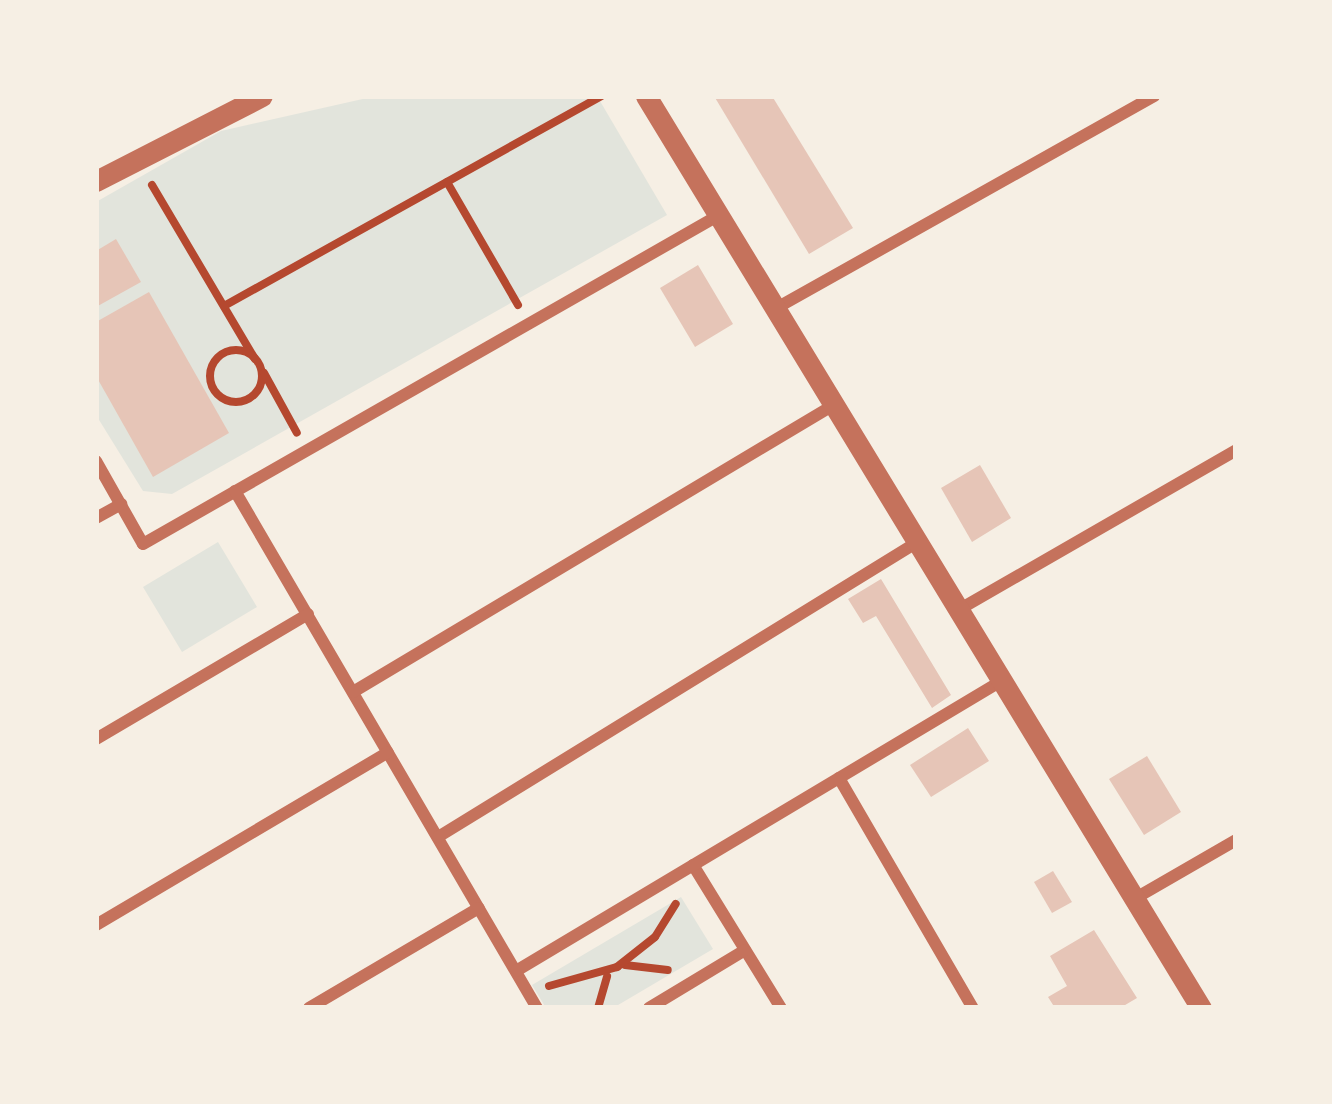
<!DOCTYPE html>
<style>
body{margin:0}
#map{position:relative;width:1332px;height:1104px;overflow:hidden;background:#f6efe4;font-family:Cabin,sans-serif}
div>[style]{position:absolute}
[style*='--x']{left:calc(var(--x)*1px);top:calc(var(--y)*1px);width:calc(var(--w)*1px);rotate:calc(var(--a)*1deg)}
.green>*{inset:0;background:#e2e4dc}
.building>*{inset:0;background:#e6c5b7}
.path>*{height:8px;margin:-4px;padding:0 4px;transform-origin:4px;border-radius:4px;background:#b5482f}
.path>.ring{margin:-4px;padding:0;box-sizing:content-box;background:none;border:8px solid #b5482f;border-radius:50%}
.minor>*{height:12px;margin:-6px;padding:0 6px;transform-origin:6px;border-radius:6px;background:#c5725c}
.tertiary>*{height:21px;margin:-10.5px;padding:0 10.5px;transform-origin:10.5px;border-radius:10.5px;background:#c5725c}
span{translate:-50% -50%;white-space:nowrap;text-align:center;line-height:1.15;-webkit-text-stroke:9px #f6efe4;paint-order:stroke}
.frame{position:absolute;inset:0;border:99px solid #f6efe4;pointer-events:none}
</style>
<div id="map">
<div class="green">
<div style="clip-path:polygon(376px 96px,597px 96px,667px 215px,172px 494px,143px 491px,96px 415px,96px 202px,221px 131px)"></div>
<div style="clip-path:polygon(218px 542px,257px 607px,182px 652px,143px 587px)"></div>
<div style="clip-path:polygon(681px 897px,713px 949px,613px 1008px,546px 1008px,532px 985px)"></div>
</div>
<div class="building">
<div style="clip-path:polygon(714px 96px,772px 96px,853px 228px,809px 254px)"></div>
<div style="clip-path:polygon(116px 239px,141px 282px,96px 307px,96px 251px)"></div>
<div style="clip-path:polygon(698px 265px,733px 324px,695px 347px,660px 288px)"></div>
<div style="clip-path:polygon(149px 292px,229px 433px,153px 477px,96px 376px,96px 322px)"></div>
<div style="clip-path:polygon(980px 465px,1011px 518px,972px 542px,941px 488px)"></div>
<div style="clip-path:polygon(881px 579px,951px 695px,932px 708px,876px 616px,863px 623px,848px 599px)"></div>
<div style="clip-path:polygon(968px 728px,989px 761px,931px 797px,910px 765px)"></div>
<div style="clip-path:polygon(1147px 756px,1181px 812px,1144px 835px,1109px 779px)"></div>
<div style="clip-path:polygon(1053px 871px,1072px 902px,1052px 913px,1034px 882px)"></div>
<div style="clip-path:polygon(1094px 930px,1137px 998px,1120px 1008px,1055px 1008px,1048px 997px,1067px 986px,1050px 956px)"></div>
</div>
<div class="path">
<div style="--x:447;--y:182;--w:142;--a:60"></div>
<div style="--x:152;--y:185;--w:202;--a:59.4"></div>
<div style="--x:224;--y:306;--w:432;--a:-29.1"></div>
<div class="ring" style="left:210px;top:350px;width:44px;height:44px"></div>
<div style="--x:264;--y:373;--w:68;--a:61.2"></div>
<div style="--x:625;--y:965;--w:43;--a:6.6"></div>
<div style="--x:549;--y:986;--w:71;--a:-15.6"></div>
<div style="--x:617;--y:967;--w:48;--a:-38.3"></div>
<div style="--x:655;--y:937;--w:39;--a:-58"></div>
<div style="--x:598;--y:1008;--w:33;--a:-74"></div>
</div>
<div class="minor">
<div style="--x:780;--y:306;--w:429;--a:-29.3"></div>
<div style="--x:96;--y:461;--w:95;--a:60.5"></div>
<div style="--x:143;--y:544;--w:666;--a:-29.72"></div>
<div style="--x:235;--y:491;--w:599;--a:59.71"></div>
<div style="--x:96;--y:518;--w:29;--a:-29"></div>
<div style="--x:960;--y:609;--w:319;--a:-29.9"></div>
<div style="--x:353;--y:692;--w:564;--a:-30.84"></div>
<div style="--x:96;--y:739;--w:246;--a:-30.5"></div>
<div style="--x:839;--y:778;--w:266;--a:59.8"></div>
<div style="--x:438;--y:837;--w:567;--a:-31.59"></div>
<div style="--x:693;--y:865;--w:168;--a:58.4"></div>
<div style="--x:1134;--y:899;--w:118;--a:-30"></div>
<div style="--x:96;--y:925;--w:339;--a:-30.6"></div>
<div style="--x:516;--y:971;--w:567;--a:-30.86"></div>
<div style="--x:309;--y:1008;--w:197;--a:-30.5"></div>
<div style="--x:649;--y:1008;--w:112;--a:-31.1"></div>
</div>
<div class="tertiary">
<div style="--x:646;--y:96;--w:1068;--a:58.68"></div>
<div style="--x:96;--y:181;--w:186;--a:-27.1"></div>
</div>
<div class="frame"></div>
</div>
